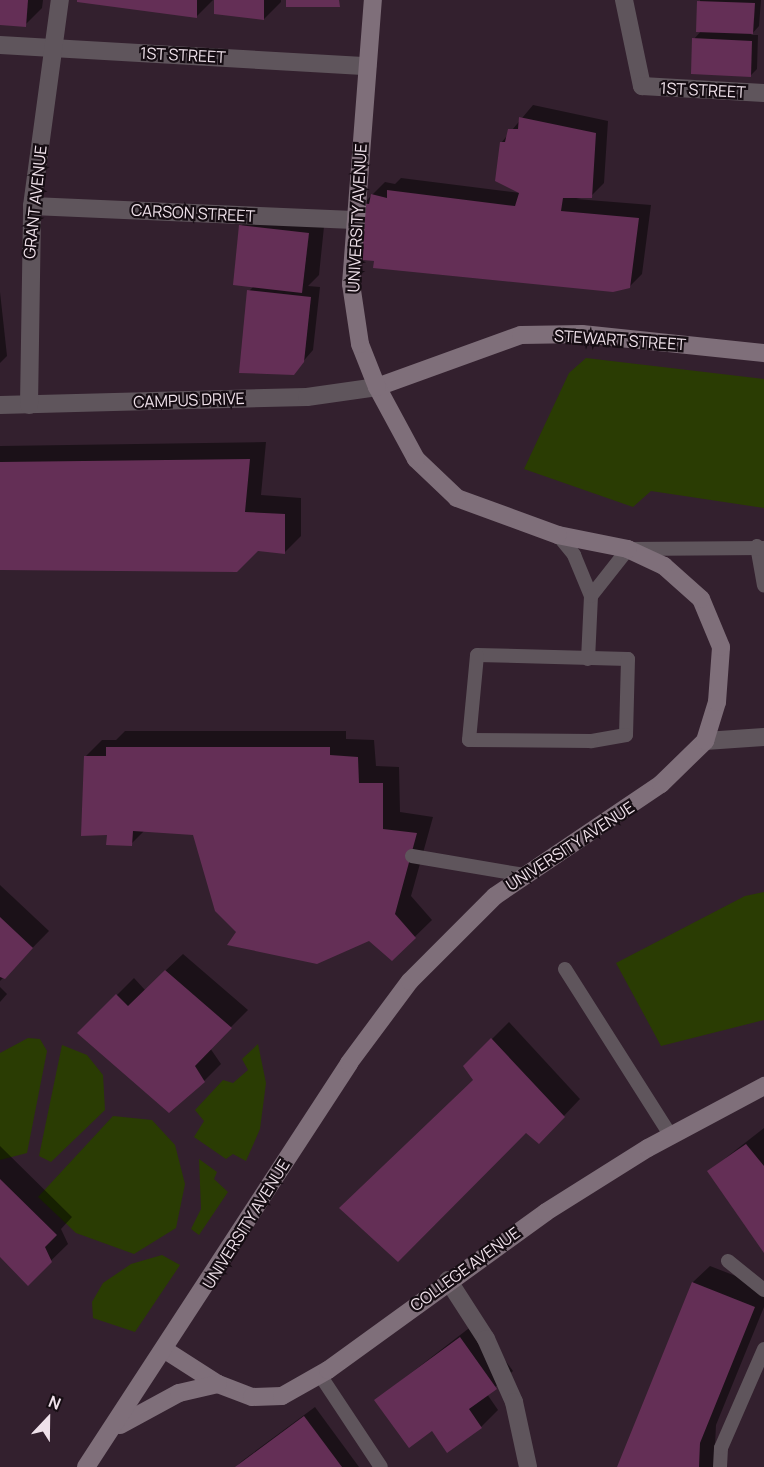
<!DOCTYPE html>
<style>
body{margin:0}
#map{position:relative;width:764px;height:1467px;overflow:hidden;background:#33202e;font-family:Manrope,sans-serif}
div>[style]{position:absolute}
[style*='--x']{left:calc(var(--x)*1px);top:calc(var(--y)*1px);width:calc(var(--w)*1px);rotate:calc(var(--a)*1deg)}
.green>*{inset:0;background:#2a3c03}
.shadow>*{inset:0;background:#0007}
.building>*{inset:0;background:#642f56}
.lane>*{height:14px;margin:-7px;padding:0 7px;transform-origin:7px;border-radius:7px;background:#5f555c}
.street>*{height:18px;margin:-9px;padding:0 9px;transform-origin:9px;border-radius:9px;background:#5f555c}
.secondary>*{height:18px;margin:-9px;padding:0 9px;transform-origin:9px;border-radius:9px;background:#7f6f7a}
span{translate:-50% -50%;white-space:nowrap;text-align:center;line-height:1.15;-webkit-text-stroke:4.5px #160d13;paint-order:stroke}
.street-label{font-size:16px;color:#efe1ea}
.north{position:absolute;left:18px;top:1389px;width:60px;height:60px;-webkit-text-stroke:4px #160d13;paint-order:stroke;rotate:22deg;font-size:16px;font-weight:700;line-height:24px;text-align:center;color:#efe1ea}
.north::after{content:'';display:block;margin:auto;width:21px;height:27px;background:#efe1ea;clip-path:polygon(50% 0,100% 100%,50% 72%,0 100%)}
</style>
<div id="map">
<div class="green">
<div style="clip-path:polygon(586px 358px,764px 379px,764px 508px,651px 491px,633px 507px,524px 469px,569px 373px)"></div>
<div style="clip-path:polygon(764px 892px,764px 1020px,661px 1046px,616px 963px,745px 896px)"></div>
<div style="clip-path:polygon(28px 1038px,40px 1039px,47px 1051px,27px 1153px,0 1160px,0 1053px)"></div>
<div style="clip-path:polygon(258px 1044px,266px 1083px,260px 1129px,246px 1161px,233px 1154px,226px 1159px,194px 1137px,204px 1121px,195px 1110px,223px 1080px,233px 1083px,248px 1070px,242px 1059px)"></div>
<div style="clip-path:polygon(62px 1045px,87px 1055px,103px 1075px,105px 1110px,51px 1162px,39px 1156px)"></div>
<div style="clip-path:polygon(113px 1116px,152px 1120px,175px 1145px,185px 1184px,176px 1228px,134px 1254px,76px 1233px,38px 1197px)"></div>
<div style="clip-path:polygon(199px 1159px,217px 1172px,214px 1179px,228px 1192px,199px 1235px,191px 1229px,201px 1209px)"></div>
<div style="clip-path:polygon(162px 1255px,180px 1265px,135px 1332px,93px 1318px,92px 1302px,103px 1283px,131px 1264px)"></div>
</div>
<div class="shadow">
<div style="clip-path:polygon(0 0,43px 0,42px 8px,25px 25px,0 23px)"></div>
<div style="clip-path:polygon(78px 0,213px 0,196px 17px)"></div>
<div style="clip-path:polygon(215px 0,281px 0,281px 2px,264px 19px)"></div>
<div style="clip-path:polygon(700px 0,761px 0,759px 26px,751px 35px,758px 35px,757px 69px,750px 76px,694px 39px,702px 30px)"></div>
<div style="clip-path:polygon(533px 105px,608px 121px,604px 183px,591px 196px,576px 199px,651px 205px,642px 274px,629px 287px,376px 260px,363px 204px,385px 182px,395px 184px,401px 178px,521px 193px,501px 143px)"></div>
<div style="clip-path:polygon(258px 209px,325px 217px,319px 275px,308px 286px,320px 287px,313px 350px,293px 373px,249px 291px,254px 286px,241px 226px)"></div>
<div style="clip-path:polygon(0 292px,7px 356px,0 363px)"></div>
<div style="clip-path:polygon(266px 442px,261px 495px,301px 498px,301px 536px,284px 553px,257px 550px,0 568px,0 446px)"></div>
<div style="clip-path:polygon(125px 731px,346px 731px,346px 739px,374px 740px,376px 766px,399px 767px,400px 812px,433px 817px,411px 896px,432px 920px,392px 959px,369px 939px,238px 931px,195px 833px,145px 830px,131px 844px,109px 834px,85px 757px,102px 740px,116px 740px)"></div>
<div style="clip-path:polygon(0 885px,49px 931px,0 981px)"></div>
<div style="clip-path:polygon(183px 954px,248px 1010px,210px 1048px,221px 1064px,204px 1081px,79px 1033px,134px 978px,145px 990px)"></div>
<div style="clip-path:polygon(0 987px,7px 994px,0 1002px)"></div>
<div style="clip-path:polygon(509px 1022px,580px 1099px,539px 1142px,465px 1066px)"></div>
<div style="clip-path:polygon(764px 1128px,764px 1250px,709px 1171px)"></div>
<div style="clip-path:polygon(0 1146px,72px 1217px,61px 1229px,68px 1244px,28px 1283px,0 1255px)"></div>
<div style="clip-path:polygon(710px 1266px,764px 1287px,764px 1307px,716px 1425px,714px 1467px,618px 1467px,693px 1282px)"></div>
<div style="clip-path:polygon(477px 1322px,513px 1371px,487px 1394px,498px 1410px,481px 1427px,432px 1429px,376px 1400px)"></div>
<div style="clip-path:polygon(315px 1407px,359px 1467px,236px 1467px,242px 1461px)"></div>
</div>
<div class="building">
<div style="clip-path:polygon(0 0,28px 0,26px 27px,0 25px)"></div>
<div style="clip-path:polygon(77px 0,197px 0,197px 18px,77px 2px)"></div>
<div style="clip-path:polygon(214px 0,264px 0,264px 20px,214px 14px)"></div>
<div style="clip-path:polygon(286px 0,339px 0,340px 7px,286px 7px)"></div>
<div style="clip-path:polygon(697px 1px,755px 3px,753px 34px,696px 32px)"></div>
<div style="clip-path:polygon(692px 38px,752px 41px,751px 77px,691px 74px)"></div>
<div style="clip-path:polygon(519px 117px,596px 133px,592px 198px,563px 198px,561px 211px,639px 218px,630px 288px,613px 292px,373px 268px,374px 261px,363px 260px,361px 203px,369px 204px,371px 194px,387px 198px,387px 190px,515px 206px,519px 193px,495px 181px,500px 142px,505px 142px,508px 129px,518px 129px)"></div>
<div style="clip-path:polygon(239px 225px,309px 233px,302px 293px,233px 285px)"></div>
<div style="clip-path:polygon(247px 290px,311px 297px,304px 362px,294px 375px,239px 373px)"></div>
<div style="clip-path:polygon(250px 459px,245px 512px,285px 514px,285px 554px,258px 551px,237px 572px,0 570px,0 462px)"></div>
<div style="clip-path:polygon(106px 747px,330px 747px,330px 755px,358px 757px,359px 783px,383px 783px,383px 829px,417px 833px,395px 914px,416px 938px,392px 961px,369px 941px,317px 964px,227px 945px,236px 932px,215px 911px,193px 835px,133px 831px,132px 846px,106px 845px,107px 835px,81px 836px,84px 756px,106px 756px)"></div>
<div style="clip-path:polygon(0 917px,33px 948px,5px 979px,0 977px)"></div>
<div style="clip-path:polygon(165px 970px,232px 1028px,195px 1066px,205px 1082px,169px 1113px,77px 1033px,116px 994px,128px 1006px)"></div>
<div style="clip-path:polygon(491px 1038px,565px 1117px,539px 1144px,526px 1133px,398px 1262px,339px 1208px,473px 1080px,463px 1066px)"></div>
<div style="clip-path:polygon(746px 1144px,764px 1166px,764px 1253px,707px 1171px)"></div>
<div style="clip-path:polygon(0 1179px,57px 1235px,45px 1247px,52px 1262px,28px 1286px,0 1257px)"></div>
<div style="clip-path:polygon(692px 1282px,755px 1307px,700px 1443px,699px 1467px,617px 1467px)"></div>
<div style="clip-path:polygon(460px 1337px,497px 1389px,469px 1409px,482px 1428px,447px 1453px,432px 1431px,409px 1448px,374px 1400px)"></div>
<div style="clip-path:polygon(304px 1416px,342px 1467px,235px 1467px)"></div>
</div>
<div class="lane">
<div style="--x:558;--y:535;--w:26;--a:51"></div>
<div style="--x:574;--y:555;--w:44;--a:67.5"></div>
<div style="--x:591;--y:596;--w:63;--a:92.7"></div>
<div style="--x:757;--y:546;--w:40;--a:80"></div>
<div style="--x:591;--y:596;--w:60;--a:-51.8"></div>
<div style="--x:628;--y:549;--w:136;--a:-0.4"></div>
<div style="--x:477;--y:655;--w:151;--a:1.5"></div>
<div style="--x:628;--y:659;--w:76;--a:91.5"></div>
<div style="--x:626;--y:735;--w:36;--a:170"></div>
<div style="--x:591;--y:741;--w:122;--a:-179.5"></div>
<div style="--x:469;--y:740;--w:85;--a:-84.6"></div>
<div style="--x:412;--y:856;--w:114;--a:9.6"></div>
<div style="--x:565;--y:969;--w:198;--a:57.6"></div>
<div style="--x:728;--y:1261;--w:46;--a:38.9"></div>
<div style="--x:320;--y:1375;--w:110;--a:56.5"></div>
<div style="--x:720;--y:1467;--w:19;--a:-87"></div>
<div style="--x:721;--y:1448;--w:108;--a:-66.5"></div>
</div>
<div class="street">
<div style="--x:624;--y:0;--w:88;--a:78.2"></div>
<div style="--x:642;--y:86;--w:122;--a:3.3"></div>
<div style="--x:0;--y:45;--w:368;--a:3.3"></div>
<div style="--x:32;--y:206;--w:322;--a:2.5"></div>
<div style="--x:0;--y:405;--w:307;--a:-1.5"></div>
<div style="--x:307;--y:397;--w:71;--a:-8.1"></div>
<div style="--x:29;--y:405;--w:199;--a:-89.1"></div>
<div style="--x:32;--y:206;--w:208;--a:-82.3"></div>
<div style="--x:705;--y:741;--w:59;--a:-3.9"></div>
<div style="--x:448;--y:1280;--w:70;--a:57.2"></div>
<div style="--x:486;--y:1339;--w:69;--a:66"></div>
<div style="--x:514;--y:1402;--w:66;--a:77.8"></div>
</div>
<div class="secondary">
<div style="--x:377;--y:387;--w:153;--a:-19.9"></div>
<div style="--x:521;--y:335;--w:61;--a:-0.9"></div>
<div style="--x:582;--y:334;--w:183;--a:6"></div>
<div style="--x:165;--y:1350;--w:63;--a:32.7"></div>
<div style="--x:218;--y:1384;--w:36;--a:21"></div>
<div style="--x:252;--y:1397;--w:30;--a:-2"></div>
<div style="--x:282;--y:1396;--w:53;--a:-29.5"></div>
<div style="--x:328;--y:1370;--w:269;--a:-35.9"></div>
<div style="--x:546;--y:1212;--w:120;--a:-32.1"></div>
<div style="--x:648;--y:1148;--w:132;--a:-28.1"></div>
<div style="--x:120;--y:1425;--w:67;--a:-28.5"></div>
<div style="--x:179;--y:1393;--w:40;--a:-13"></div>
<div style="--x:86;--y:1467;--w:482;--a:-56.9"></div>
<div style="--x:349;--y:1063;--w:102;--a:-53.4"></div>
<div style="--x:410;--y:981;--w:120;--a:-45"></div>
<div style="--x:495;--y:896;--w:200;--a:-34"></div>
<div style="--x:661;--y:784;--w:62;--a:-44.3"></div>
<div style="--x:705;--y:741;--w:41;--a:-72.9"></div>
<div style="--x:717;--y:702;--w:55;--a:-85.8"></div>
<div style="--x:721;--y:647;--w:52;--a:-112.6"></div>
<div style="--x:701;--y:599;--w:50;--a:-138.3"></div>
<div style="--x:664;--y:566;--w:40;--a:-155"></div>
<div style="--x:628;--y:549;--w:71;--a:-168.7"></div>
<div style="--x:558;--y:535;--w:108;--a:-159.9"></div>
<div style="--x:457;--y:498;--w:57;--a:-136.4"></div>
<div style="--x:416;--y:459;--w:82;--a:-118.4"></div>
<div style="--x:377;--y:387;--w:46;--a:-111.6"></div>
<div style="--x:360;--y:344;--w:61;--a:-98.5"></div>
<div style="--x:351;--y:284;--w:285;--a:-85.6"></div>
</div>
<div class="street-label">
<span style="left:183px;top:55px;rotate:3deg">1ST STREET</span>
<span style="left:703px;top:90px;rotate:3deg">1ST STREET</span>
<span style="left:35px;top:202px;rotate:-84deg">GRANT AVENUE</span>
<span style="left:193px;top:213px;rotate:3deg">CARSON STREET</span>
<span style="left:357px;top:218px;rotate:-87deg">UNIVERSITY AVENUE</span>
<span style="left:620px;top:340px;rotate:4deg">STEWART STREET</span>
<span style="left:189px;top:400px;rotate:-2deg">CAMPUS DRIVE</span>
<span style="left:570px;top:846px;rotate:-33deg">UNIVERSITY AVENUE</span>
<span style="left:246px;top:1224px;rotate:-58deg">UNIVERSITY AVENUE</span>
<span style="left:465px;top:1269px;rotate:-36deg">COLLEGE AVENUE</span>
</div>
<div class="north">N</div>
</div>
